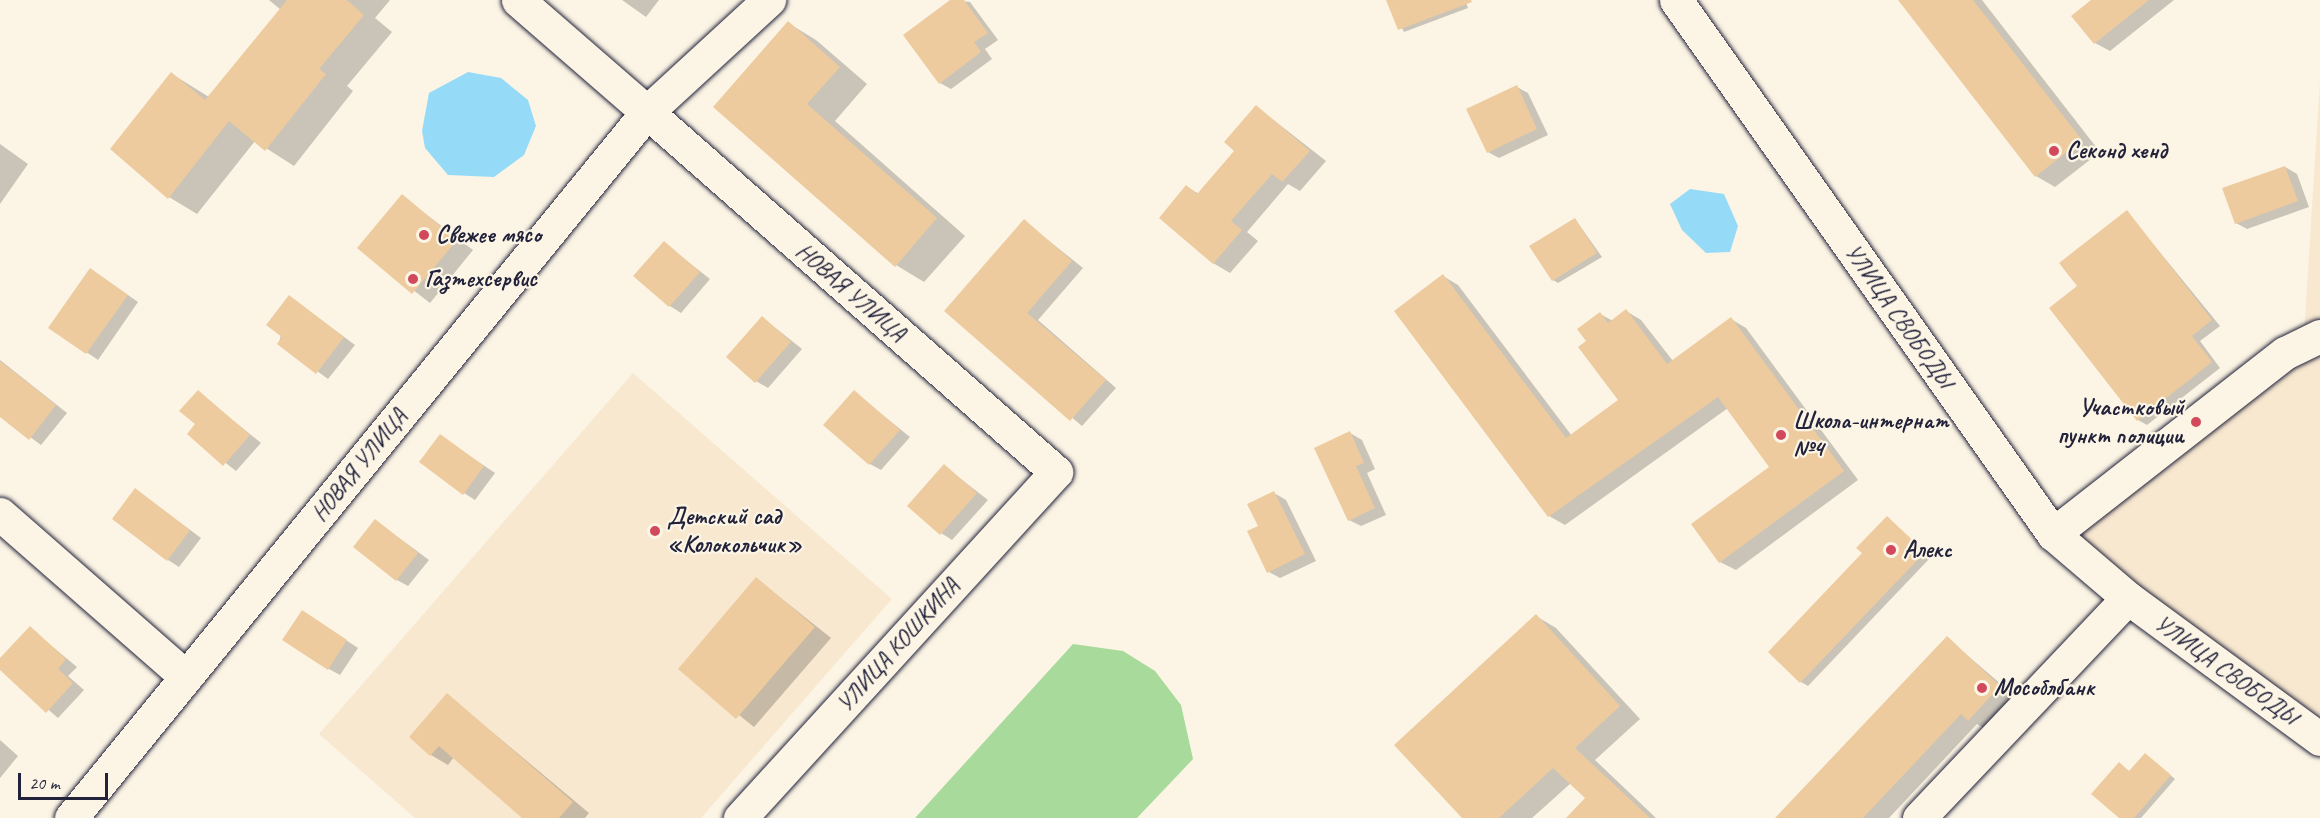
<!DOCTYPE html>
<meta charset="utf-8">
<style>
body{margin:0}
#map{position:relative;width:2320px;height:818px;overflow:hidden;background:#fcf5e5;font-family:Caveat,sans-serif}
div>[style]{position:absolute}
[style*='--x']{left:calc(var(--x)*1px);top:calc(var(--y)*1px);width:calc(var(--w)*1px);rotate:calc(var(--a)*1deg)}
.built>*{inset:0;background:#f8e8d0}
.green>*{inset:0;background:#a7da9b}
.water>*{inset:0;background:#95dbf7}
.shadow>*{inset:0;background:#0003}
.building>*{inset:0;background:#edcb9f}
.roads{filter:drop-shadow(0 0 2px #22223b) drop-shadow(0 0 2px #22223b)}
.street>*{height:33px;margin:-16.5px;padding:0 16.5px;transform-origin:16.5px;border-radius:16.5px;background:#fcf5e5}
.secondary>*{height:33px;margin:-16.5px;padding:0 16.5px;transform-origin:16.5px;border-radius:16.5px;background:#fcf5e5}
.dots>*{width:16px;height:16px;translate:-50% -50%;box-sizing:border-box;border:3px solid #fcf5e5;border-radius:50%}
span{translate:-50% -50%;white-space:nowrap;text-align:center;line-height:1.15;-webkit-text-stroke:4.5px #fcf5e5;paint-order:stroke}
.poi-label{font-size:24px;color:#22223b;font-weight:700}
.left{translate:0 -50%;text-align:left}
.right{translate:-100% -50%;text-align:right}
.street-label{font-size:24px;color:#22223b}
.scale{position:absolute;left:18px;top:773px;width:90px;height:27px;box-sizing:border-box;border:3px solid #22223b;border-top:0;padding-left:8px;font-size:18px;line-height:21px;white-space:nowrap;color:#22223b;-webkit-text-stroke:4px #fcf5e5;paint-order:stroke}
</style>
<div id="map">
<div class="built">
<div style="clip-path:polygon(2320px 81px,2320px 738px,2054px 533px,2304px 333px)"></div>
<div style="clip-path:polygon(633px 373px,892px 599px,701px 818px,415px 818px,319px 734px)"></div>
</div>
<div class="green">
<div style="clip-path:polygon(1073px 644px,1123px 651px,1155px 671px,1181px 705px,1193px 759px,1137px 818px,915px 818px)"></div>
</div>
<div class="water">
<div style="clip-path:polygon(468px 72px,501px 78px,528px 100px,536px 126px,524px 155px,494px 177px,448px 175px,425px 148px,422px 131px,429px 93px)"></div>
<div style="clip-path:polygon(1690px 189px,1724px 194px,1738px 226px,1730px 252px,1706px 253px,1682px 230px,1670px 204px)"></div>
</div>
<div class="shadow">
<div style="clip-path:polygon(269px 0,390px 0,375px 18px,392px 32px,347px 86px,353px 91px,294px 166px,255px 141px,197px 214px,169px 197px,172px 74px,209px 97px,281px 10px)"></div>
<div style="clip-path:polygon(622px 0,659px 0,646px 17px)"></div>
<div style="clip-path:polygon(953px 0,970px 2px,998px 40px,985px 49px,992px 59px,951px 89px,940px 83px)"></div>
<div style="clip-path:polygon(1388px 0,1465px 0,1468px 8px,1404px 32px)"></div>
<div style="clip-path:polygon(1900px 0,1982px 0,2100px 152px,2055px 187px,2036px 176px)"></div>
<div style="clip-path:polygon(2093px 0,2174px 0,2110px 51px,2095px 43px)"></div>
<div style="clip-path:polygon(788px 23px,816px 40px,867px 84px,835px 121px,965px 236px,924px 282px,896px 265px,715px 106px)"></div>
<div style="clip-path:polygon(1517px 87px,1528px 93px,1548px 135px,1499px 158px,1488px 152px)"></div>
<div style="clip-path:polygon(1257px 107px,1326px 161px,1300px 191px,1288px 184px,1247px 232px,1258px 241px,1230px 273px,1213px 263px,1187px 187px,1199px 194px,1236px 151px)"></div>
<div style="clip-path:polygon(0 144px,28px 164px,0 204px)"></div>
<div style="clip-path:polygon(2285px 167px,2297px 174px,2309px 207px,2247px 229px,2236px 223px)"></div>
<div style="clip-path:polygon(402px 196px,473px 250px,430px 303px,359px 248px)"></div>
<div style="clip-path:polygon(2127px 212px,2220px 326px,2200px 341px,2220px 368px,2147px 425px,2138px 420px,2079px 287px)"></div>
<div style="clip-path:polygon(1575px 219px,1602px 257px,1558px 283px,1553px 280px)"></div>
<div style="clip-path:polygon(1024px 221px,1083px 268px,1038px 320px,1116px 388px,1082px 426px,946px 311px)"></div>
<div style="clip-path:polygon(664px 243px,710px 279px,681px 313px,670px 306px)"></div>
<div style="clip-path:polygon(1443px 276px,1458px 285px,1572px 436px,1620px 400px,1588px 341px,1600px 314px,1613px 321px,1626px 311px,1641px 320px,1673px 361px,1731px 319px,1746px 328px,1858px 480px,1736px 570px,1720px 562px,1771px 467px,1728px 408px,1565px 525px,1549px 516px)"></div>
<div style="clip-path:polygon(102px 277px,138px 302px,98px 360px,50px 327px)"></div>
<div style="clip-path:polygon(290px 297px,355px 345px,328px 379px,279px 343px)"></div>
<div style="clip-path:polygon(763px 318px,802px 349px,768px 388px,756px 381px)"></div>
<div style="clip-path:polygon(0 360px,67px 413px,41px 445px,0 415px)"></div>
<div style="clip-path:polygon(198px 392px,261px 443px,236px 471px,189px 434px,197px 424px)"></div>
<div style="clip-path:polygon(854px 392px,910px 437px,881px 470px,870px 464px)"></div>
<div style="clip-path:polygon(1350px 433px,1362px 440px,1375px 469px,1367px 473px,1386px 515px,1361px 526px,1349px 520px)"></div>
<div style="clip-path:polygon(440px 436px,495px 473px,475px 500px,464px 493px)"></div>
<div style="clip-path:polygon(944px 466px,988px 500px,952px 540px,941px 533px)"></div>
<div style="clip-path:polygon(136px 490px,201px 538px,179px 567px,168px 560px)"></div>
<div style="clip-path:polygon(1274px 493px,1286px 500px,1316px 561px,1280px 578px,1269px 572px)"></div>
<div style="clip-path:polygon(1887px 518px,1931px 557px,1808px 686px,1801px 682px)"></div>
<div style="clip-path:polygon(376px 521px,429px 560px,408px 586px,397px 580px)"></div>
<div style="clip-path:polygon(757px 579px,831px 638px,754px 727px,680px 668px)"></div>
<div style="clip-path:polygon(1536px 616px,1556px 628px,1640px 719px,1595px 760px,1656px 818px,1568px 818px,1587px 798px,1571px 783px,1532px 818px,1464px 818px)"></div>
<div style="clip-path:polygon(314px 619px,358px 648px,340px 675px,329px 669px)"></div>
<div style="clip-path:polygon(30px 628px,77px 667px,68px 676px,84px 690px,58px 718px,0 668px,0 661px)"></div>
<div style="clip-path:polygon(1947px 638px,2016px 697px,1985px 729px,1977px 724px,1889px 818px,1796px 818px)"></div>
<div style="clip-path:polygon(448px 695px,589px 813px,585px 818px,524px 818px,454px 757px,448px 765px,431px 755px)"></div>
<div style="clip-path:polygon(0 740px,18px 756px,0 778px)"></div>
<div style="clip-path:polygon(2145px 754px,2175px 779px,2141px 818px,2122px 818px,2124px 767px,2130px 772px)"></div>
</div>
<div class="building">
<div style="clip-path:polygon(287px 0,347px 0,364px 15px,319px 69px,326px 74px,265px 151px,229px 121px,168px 199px,110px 149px,171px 72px,205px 100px)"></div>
<div style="clip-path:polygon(950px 0,964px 0,988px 33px,974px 42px,981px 52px,939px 84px,903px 35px)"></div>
<div style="clip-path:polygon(1386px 0,1471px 0,1472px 2px,1398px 30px)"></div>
<div style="clip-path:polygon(1898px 0,1973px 0,2082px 140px,2035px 177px)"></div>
<div style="clip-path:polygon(2091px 0,2149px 0,2094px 44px,2071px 16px)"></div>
<div style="clip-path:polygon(788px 21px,840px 67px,807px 104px,937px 218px,895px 267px,713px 107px)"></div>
<div style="clip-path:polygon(1517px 85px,1537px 129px,1487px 153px,1466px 109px)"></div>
<div style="clip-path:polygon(1256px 105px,1310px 151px,1282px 182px,1272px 174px,1231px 221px,1242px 230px,1213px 264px,1159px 218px,1186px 185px,1197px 194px,1234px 151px,1224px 142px)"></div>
<div style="clip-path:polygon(2285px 166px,2298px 201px,2235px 224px,2222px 188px)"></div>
<div style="clip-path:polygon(402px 194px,457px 240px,412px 294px,357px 248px)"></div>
<div style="clip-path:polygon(2127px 210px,2212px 320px,2192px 336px,2212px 362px,2137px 421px,2049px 308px,2077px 286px,2059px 263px)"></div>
<div style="clip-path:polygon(1575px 218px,1597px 253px,1552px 281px,1529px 246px)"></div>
<div style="clip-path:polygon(1024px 219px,1072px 261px,1027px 313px,1106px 380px,1070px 421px,944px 311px)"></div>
<div style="clip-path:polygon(664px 241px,700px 272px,669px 307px,633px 276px)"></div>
<div style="clip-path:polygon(90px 268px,128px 295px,86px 354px,48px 328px)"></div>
<div style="clip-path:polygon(1443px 274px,1566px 438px,1618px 400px,1578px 347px,1586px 341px,1577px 329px,1600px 312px,1608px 323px,1626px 309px,1667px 364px,1731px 317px,1844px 471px,1719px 563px,1691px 524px,1769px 467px,1718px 397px,1548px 517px,1394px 311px)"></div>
<div style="clip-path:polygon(289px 295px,344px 337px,316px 374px,277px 344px,282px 337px,266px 325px)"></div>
<div style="clip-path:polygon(762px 316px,791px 342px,755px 383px,726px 357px)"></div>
<div style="clip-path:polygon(0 361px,56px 405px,29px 440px,0 417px)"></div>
<div style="clip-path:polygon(198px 390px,250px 435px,223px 466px,187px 434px,195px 424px,179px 411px)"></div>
<div style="clip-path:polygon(854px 390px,900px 430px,869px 465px,823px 425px)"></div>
<div style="clip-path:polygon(1350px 431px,1364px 463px,1356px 466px,1375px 508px,1348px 521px,1314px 448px)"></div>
<div style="clip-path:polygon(440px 434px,484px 466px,463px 495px,419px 462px)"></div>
<div style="clip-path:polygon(944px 464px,977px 493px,940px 535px,907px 506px)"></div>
<div style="clip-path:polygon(135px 488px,190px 530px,167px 561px,112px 519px)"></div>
<div style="clip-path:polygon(1274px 491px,1305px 554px,1267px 573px,1247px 531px,1258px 526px,1247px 504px)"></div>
<div style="clip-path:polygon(1887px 516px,1925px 552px,1800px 683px,1768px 652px,1862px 553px,1856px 548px)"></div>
<div style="clip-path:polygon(375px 519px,418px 553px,396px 581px,353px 547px)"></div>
<div style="clip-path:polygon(756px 577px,815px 627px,736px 719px,678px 669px)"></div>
<div style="clip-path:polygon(302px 610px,347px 640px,328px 670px,282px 640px)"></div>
<div style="clip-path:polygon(1536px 614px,1620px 706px,1575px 748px,1650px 818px,1566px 818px,1585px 798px,1553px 768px,1499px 818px,1462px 818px,1394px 745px)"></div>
<div style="clip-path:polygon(30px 626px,66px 659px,58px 669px,73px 683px,46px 713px,0 670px,0 658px)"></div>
<div style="clip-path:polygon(1947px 636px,2000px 686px,1968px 721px,1961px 714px,1863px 818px,1775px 818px)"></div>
<div style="clip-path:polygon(447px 693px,573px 802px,559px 818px,522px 818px,439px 746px,430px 756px,409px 737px)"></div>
<div style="clip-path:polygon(2145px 753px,2171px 775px,2134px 818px,2119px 818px,2091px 794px,2119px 762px,2129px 771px)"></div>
</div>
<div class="roads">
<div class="street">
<div style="--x:647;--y:112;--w:545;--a:41.35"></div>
<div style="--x:1056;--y:472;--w:469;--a:132.4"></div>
<div style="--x:0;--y:514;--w:247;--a:41.2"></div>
<div style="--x:2053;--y:534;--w:294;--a:-38"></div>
<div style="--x:2285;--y:353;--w:39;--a:-26"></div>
</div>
<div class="secondary">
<div style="--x:518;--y:0;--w:171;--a:41"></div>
<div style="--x:1676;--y:0;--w:654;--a:54.78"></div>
<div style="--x:2053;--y:534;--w:99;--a:40.5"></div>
<div style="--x:2128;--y:598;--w:238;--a:36.3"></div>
<div style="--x:71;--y:818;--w:911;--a:-50.79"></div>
<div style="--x:647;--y:112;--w:166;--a:-42.6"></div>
<div style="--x:1919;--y:818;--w:303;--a:-46.5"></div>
</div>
</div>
<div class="dots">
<div style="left:2054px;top:151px;background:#d1495b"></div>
<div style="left:424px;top:235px;background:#d1495b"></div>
<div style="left:413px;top:279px;background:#d1495b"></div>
<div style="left:2196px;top:422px;background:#d1495b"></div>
<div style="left:1781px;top:435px;background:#d1495b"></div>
<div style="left:655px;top:531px;background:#d1495b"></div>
<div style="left:1891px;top:550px;background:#d1495b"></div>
<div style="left:1982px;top:688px;background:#d1495b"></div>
</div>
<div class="poi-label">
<span class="left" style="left:2066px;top:151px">Секонд хенд</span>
<span class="left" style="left:436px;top:235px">Свежее мясо</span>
<span class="left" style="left:425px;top:279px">Газтехсервис</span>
<span class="right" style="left:2184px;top:422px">Участковый<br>пункт полиции</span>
<span class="left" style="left:1793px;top:435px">Школа-интернат<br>№4</span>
<span class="left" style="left:667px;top:531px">Детский сад<br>«Колокольчик»</span>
<span class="left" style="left:1903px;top:550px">Алекс</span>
<span class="left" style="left:1994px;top:688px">Мособлбанк</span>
</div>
<div class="street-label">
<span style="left:851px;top:292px;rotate:41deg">НОВАЯ УЛИЦА</span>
<span style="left:1899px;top:316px;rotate:55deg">УЛИЦА СВОБОДЫ</span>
<span style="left:359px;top:465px;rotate:-51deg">НОВАЯ УЛИЦА</span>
<span style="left:898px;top:645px;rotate:-48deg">УЛИЦА КОШКИНА</span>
<span style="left:2226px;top:670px;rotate:36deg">УЛИЦА СВОБОДЫ</span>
</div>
<div class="scale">20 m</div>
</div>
